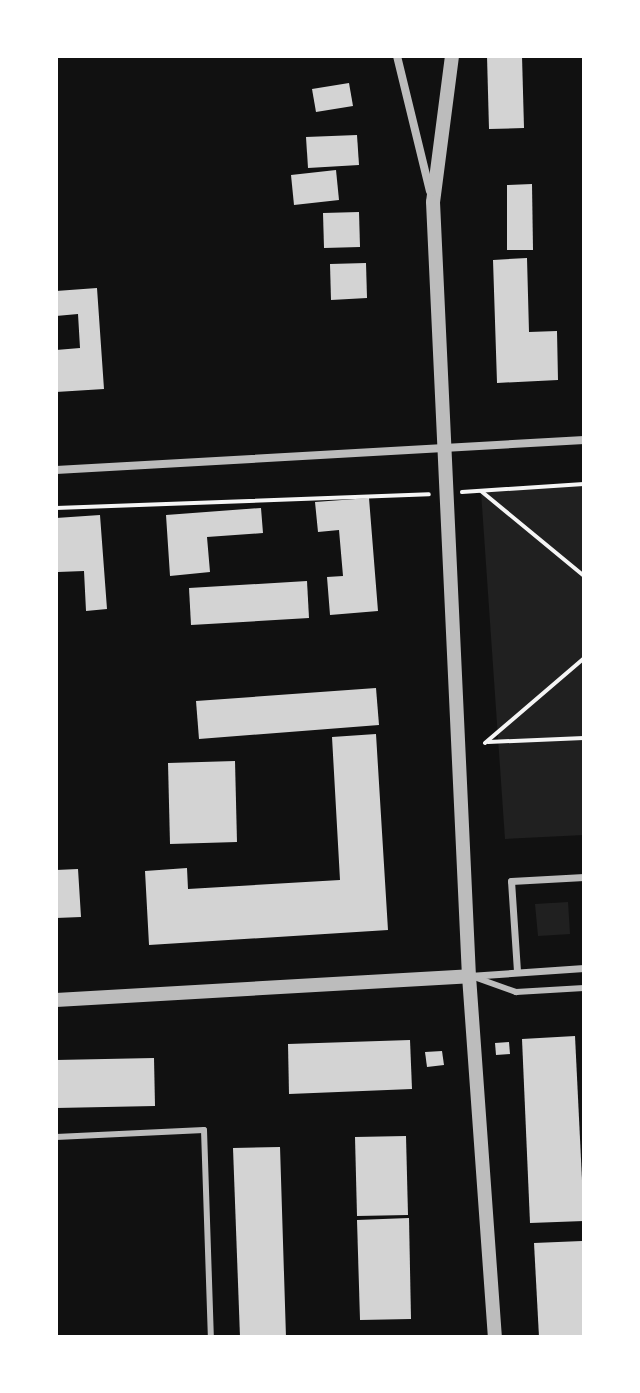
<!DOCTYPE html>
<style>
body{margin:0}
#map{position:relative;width:640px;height:1393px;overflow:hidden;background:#111;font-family:Overpass,sans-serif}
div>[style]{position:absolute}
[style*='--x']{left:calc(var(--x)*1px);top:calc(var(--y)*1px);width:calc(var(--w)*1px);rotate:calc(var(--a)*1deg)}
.green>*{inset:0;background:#202020}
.building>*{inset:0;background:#d3d3d3}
.path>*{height:4px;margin:-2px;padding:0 2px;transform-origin:2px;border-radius:2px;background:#f5f5f5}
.service>*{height:6px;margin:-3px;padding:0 3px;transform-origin:3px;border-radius:3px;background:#bcbcbc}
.pedestrian>*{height:7px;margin:-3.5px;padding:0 3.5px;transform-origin:3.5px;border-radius:3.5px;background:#bcbcbc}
.minor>*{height:8px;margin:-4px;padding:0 4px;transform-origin:4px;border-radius:4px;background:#bcbcbc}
.tertiary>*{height:14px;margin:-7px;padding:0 7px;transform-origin:7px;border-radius:7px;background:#bcbcbc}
span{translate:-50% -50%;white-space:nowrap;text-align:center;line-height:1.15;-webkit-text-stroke:6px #fff;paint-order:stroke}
.frame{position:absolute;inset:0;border:58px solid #fff;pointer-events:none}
</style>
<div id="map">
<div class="green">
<div style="clip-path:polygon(584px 484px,584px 835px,505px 839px,481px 491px)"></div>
<div style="clip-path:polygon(568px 902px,570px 934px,538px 936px,535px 904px)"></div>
</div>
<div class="building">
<div style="clip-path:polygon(487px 56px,522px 56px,524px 128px,489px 129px)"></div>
<div style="clip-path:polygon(349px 83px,353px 106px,316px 112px,312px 89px)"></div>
<div style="clip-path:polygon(357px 135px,359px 165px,308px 168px,306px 137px)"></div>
<div style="clip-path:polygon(336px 170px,339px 200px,294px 205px,291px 175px)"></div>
<div style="clip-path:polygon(532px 184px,533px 250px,507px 250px,507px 185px)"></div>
<div style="clip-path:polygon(359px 212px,360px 247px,324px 248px,323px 213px)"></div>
<div style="clip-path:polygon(527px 258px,529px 332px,557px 331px,558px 380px,497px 383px,493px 260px)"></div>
<div style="clip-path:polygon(366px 263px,367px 298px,331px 300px,330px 264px)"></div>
<div style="clip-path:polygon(97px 288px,104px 389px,56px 392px,56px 350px,80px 348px,78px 314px,56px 316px,56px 291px)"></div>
<div style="clip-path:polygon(369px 498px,378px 611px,330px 615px,327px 577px,343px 576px,339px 530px,318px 532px,315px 502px)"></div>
<div style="clip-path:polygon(261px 508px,263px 533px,207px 537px,210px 572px,170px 576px,166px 515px)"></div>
<div style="clip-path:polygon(100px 515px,107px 609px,86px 611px,84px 571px,58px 572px,56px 518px)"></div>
<div style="clip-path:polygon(307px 581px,309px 618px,191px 625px,189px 588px)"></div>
<div style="clip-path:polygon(376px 688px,379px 725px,199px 739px,196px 701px)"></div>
<div style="clip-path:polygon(376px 734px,388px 930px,149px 945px,145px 871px,187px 868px,188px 889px,340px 880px,332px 737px)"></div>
<div style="clip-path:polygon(235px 761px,237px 842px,170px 844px,168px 763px)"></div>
<div style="clip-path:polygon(78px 869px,81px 917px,56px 918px,56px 870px)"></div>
<div style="clip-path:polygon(575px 1036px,584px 1221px,530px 1223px,522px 1039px)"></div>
<div style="clip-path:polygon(410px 1040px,412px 1089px,289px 1094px,288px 1044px)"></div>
<div style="clip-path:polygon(509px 1042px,510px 1054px,496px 1055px,495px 1043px)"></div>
<div style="clip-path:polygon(442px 1051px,444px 1065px,427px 1067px,425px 1052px)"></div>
<div style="clip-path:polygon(154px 1058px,155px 1106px,56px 1108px,56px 1060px)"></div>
<div style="clip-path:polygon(406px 1136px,408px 1215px,357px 1216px,355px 1137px)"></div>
<div style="clip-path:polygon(280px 1147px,286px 1337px,240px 1337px,233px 1148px)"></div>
<div style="clip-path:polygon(409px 1218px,411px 1319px,360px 1320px,357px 1220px)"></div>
<div style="clip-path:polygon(582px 1241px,584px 1337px,539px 1337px,534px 1243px)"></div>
</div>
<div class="path">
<div style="--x:481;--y:491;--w:134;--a:39.5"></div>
<div style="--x:462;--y:492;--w:122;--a:-3.8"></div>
<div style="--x:56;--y:508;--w:373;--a:-2.1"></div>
<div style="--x:488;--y:742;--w:96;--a:-2.4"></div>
<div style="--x:485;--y:743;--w:130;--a:-40.6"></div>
</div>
<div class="service">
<div style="--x:474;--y:977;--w:45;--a:19.7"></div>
<div style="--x:516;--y:992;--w:68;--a:-3.4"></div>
<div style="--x:56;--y:1137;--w:148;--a:-2.7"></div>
<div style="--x:204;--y:1130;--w:207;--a:88.1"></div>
</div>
<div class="pedestrian">
<div style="--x:517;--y:971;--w:90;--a:-93.8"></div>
<div style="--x:511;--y:881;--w:73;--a:-3.1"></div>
<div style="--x:469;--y:976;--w:115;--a:-4"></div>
</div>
<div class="minor">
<div style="--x:397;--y:56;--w:139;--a:76.3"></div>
<div style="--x:56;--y:470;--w:529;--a:-3.25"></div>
</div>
<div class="tertiary">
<div style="--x:452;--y:56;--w:147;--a:97.4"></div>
<div style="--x:433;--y:202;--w:775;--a:87.34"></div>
<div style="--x:469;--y:976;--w:362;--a:85.9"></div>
<div style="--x:56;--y:1000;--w:414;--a:-3.3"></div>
</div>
<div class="frame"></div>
</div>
